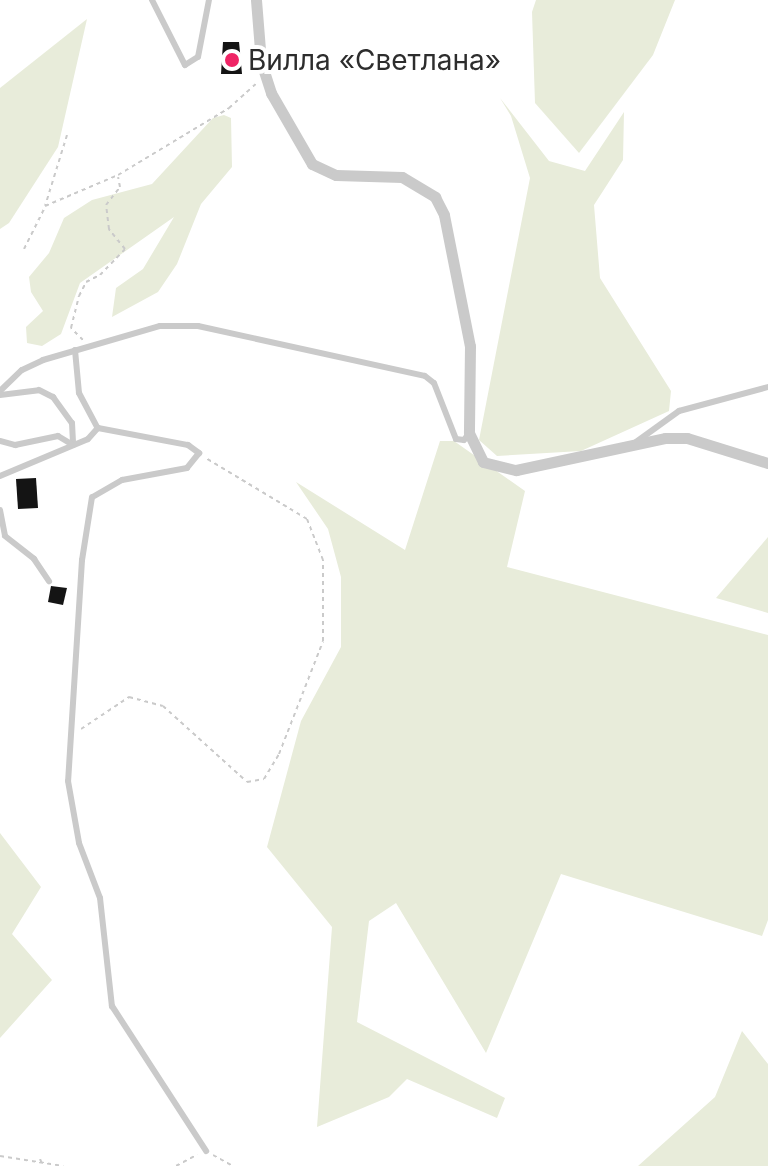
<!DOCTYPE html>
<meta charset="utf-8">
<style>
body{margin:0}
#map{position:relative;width:768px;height:1166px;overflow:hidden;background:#fff;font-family:Inter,sans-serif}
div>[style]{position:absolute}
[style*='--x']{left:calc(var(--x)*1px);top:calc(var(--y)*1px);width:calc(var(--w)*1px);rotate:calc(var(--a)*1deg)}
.green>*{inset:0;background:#e8ecda}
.building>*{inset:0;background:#141414}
.path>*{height:2px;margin-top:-1px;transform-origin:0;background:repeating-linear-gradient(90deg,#cacaca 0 4px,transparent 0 8px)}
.service>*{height:6px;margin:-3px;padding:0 3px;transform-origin:3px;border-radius:3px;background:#cacaca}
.minor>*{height:11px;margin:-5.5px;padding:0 5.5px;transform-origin:5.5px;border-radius:5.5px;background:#cacaca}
.dots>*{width:22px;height:22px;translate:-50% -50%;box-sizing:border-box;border:4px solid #fff;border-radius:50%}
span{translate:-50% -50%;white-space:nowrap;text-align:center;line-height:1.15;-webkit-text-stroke:8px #fff;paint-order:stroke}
.poi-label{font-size:28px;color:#2d2d2d}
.left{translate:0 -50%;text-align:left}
</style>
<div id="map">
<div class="green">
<div style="clip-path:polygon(536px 0,675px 0,653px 55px,579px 153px,535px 103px,532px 12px)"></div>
<div style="clip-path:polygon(87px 19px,58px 147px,9px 223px,0 229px,0 88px)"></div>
<div style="clip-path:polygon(500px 98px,549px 161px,585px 171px,624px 112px,623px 160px,594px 205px,600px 278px,671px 391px,669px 411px,581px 451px,497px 456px,479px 440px,530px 178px,511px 116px)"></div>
<div style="clip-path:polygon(224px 115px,231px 118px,232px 167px,201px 204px,177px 264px,158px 292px,112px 317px,116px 288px,143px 269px,174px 217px,80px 283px,61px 334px,42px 346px,27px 343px,26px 327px,43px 311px,31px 292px,29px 277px,49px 253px,64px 218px,92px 200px,152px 184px,213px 118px)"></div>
<div style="clip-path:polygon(440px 441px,454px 441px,525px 491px,507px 567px,768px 635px,768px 920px,762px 936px,561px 874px,486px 1053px,396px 903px,369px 921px,357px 1022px,505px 1098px,497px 1118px,407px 1079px,389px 1097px,317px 1127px,332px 927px,267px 847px,301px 721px,341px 647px,341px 577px,328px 529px,296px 482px,405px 550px)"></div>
<div style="clip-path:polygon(768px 537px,768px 613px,716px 598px)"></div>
<div style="clip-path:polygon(0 833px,41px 887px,12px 934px,52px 980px,0 1038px)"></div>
<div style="clip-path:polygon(742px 1031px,768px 1064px,768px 1166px,638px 1166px,715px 1097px)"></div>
</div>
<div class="building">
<div style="clip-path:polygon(223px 42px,239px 42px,242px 74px,221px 74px)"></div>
<div style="clip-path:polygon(36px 478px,38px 508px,18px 509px,16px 479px)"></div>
<div style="clip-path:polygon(51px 586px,67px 588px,63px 605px,48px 602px)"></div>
</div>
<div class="path">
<div style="--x:67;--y:135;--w:74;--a:107.2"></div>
<div style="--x:45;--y:206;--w:79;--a:-23"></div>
<div style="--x:118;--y:175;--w:130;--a:-31.1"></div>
<div style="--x:229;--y:108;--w:36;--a:-42"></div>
<div style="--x:24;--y:249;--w:47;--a:-63.4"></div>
<div style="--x:83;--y:340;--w:17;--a:-135"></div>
<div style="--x:71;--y:328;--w:33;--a:-76"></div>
<div style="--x:79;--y:296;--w:16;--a:-63"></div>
<div style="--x:86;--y:282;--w:16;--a:-27"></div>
<div style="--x:100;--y:275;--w:36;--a:-46"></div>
<div style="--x:125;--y:249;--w:26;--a:-129"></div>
<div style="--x:109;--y:229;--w:24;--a:-97"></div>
<div style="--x:106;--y:205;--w:23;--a:-52"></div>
<div style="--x:120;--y:187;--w:10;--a:-101"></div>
<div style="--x:81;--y:729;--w:58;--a:-33.7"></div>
<div style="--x:129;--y:697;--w:35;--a:15"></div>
<div style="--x:163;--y:706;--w:113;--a:42.1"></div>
<div style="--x:247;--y:782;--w:17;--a:-10"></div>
<div style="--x:264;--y:779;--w:29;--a:-59"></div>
<div style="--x:279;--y:754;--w:121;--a:-68.7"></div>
<div style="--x:323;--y:641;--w:81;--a:-90"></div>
<div style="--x:323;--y:560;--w:44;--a:-111.3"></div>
<div style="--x:307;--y:519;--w:118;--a:-148.9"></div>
<div style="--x:213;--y:1155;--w:23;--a:29"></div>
<div style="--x:0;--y:1156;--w:64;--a:9"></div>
<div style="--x:40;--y:1159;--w:8;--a:67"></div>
<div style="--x:176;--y:1166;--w:24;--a:-28"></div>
</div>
<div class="service">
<div style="--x:152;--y:0;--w:73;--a:63.1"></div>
<div style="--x:185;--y:65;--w:15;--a:-32"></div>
<div style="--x:198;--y:57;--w:58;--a:-79.1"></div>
<div style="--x:75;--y:350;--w:43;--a:84.7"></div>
<div style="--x:79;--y:393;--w:40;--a:62"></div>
<div style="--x:98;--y:428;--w:92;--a:10.7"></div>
<div style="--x:188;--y:445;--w:14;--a:36"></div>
<div style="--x:199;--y:453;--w:19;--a:129"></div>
<div style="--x:187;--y:468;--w:66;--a:169.5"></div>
<div style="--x:122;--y:480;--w:34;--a:150"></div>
<div style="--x:92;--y:497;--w:64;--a:99"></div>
<div style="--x:82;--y:560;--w:221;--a:93.6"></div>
<div style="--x:68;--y:781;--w:63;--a:79.9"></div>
<div style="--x:79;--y:843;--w:59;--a:69.1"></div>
<div style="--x:100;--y:898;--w:109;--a:83.7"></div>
<div style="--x:112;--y:1006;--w:173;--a:57"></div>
<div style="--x:0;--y:391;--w:30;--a:-44"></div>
<div style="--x:22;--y:370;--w:23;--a:-25"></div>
<div style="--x:43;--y:360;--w:122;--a:-16.2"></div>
<div style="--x:160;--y:326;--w:38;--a:0"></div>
<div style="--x:198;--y:326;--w:232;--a:12.4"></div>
<div style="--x:425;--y:376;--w:11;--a:38"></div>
<div style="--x:434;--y:383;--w:60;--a:68.6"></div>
<div style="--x:456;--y:439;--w:8;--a:7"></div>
<div style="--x:464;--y:440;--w:9;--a:-54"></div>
<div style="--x:0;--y:395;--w:39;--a:-7"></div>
<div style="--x:39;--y:390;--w:16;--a:27"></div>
<div style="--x:53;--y:397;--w:32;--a:54"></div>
<div style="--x:72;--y:423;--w:22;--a:87"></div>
<div style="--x:0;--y:441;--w:16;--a:15"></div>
<div style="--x:15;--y:445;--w:44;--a:-11.8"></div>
<div style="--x:58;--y:436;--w:17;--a:31"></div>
<div style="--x:636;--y:442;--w:53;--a:-35.8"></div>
<div style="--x:679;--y:411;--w:92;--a:-15.1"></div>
<div style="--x:0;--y:476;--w:95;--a:-22.8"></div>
<div style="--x:88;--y:439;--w:15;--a:-48"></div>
<div style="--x:0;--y:510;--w:26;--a:79"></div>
<div style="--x:5;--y:536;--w:37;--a:38"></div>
<div style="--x:34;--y:559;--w:27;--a:56"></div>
</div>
<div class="minor">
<div style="--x:256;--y:0;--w:62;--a:85.4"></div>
<div style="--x:261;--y:62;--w:33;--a:72"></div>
<div style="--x:271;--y:93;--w:82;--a:60"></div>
<div style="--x:312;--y:164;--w:26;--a:25"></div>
<div style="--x:336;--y:175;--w:66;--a:1.7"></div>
<div style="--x:402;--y:177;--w:39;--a:31"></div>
<div style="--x:435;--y:197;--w:20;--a:63"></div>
<div style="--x:444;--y:215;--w:134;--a:78.8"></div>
<div style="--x:470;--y:346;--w:87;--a:90.7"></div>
<div style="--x:469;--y:433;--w:32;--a:64"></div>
<div style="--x:483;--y:462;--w:34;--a:14"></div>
<div style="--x:516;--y:470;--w:152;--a:-12.1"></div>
<div style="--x:665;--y:438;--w:22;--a:0"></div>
<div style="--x:687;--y:438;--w:85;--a:17.2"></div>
</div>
<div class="dots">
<div style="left:232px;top:60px;background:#ef2566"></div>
</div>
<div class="poi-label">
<span class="left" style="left:248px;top:60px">Вилла «Светлана»</span>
</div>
</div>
